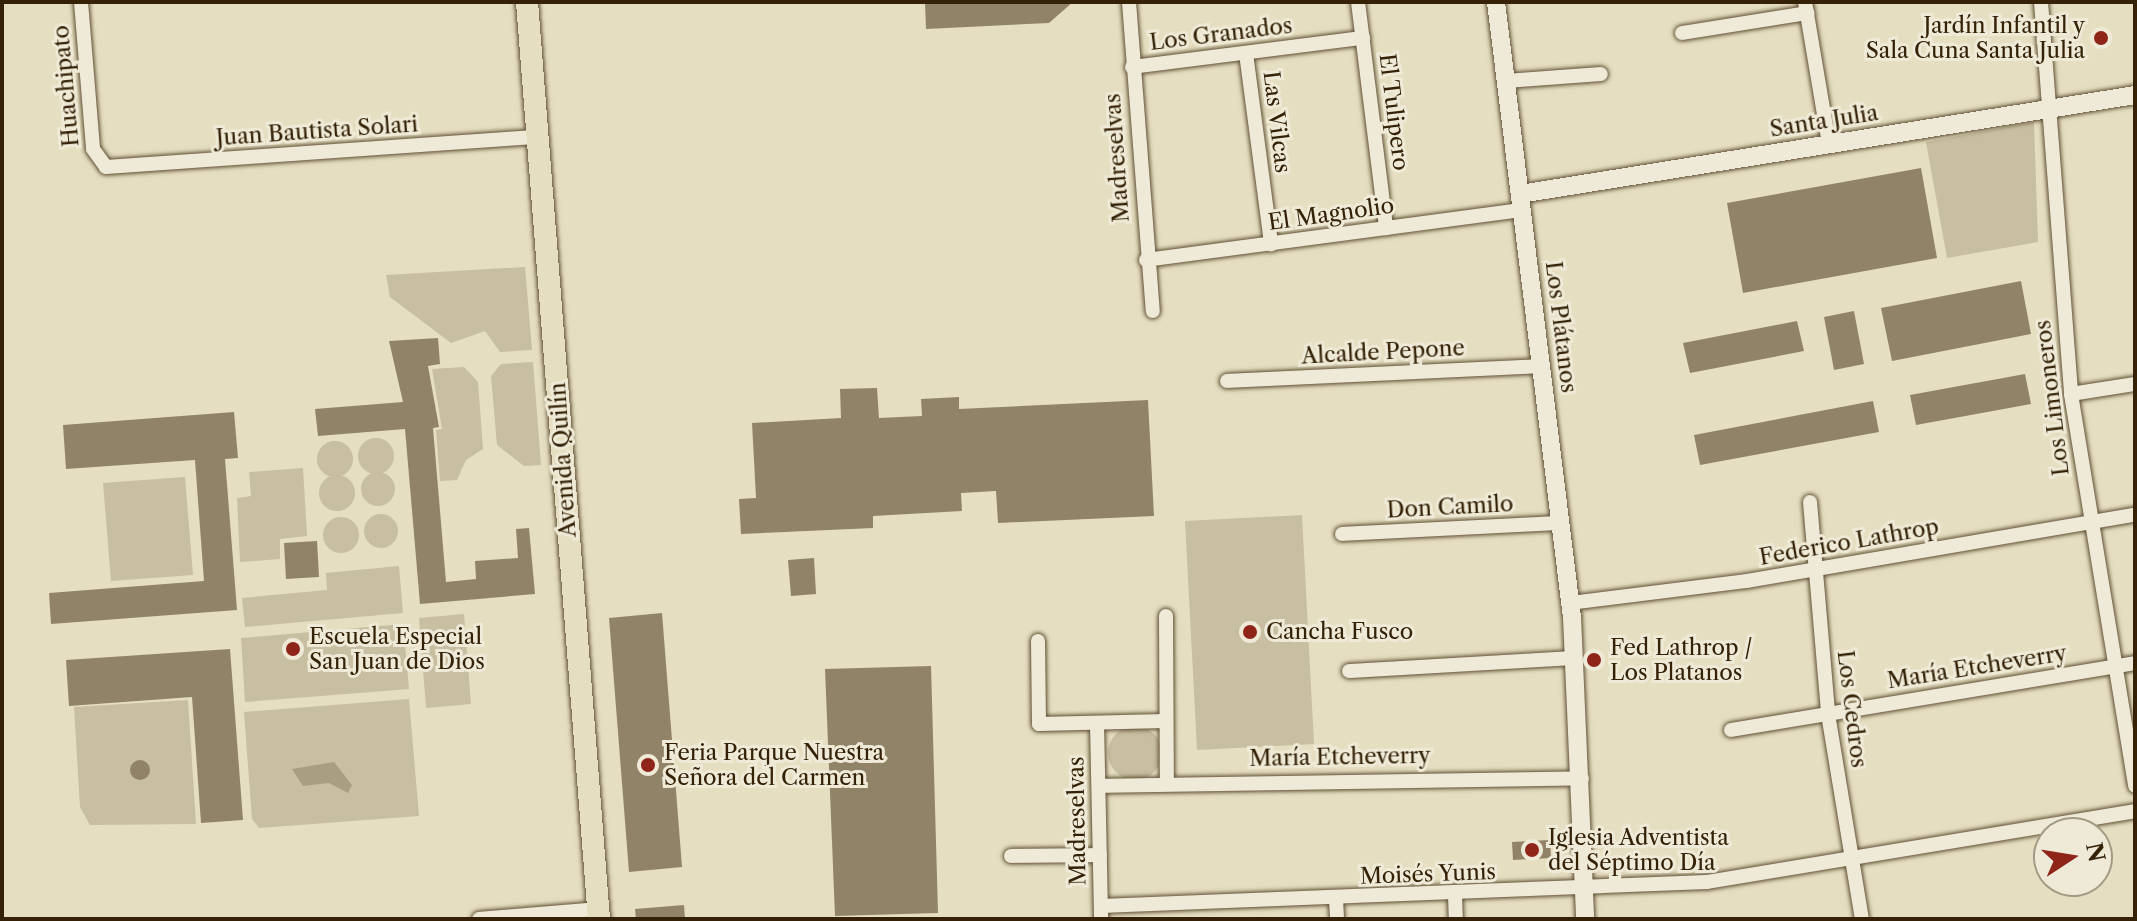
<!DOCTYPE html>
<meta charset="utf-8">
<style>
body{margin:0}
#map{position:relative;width:2137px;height:921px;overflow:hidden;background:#e6dec1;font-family:"Libre Caslon Text",serif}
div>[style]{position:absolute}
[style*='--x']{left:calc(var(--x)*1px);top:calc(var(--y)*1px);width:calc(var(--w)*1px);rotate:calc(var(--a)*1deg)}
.green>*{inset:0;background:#c8bea1}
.round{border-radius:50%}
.water>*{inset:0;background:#a99e81}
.building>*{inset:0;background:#918367}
.roads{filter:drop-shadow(0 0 2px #605035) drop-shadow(0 0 2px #605035)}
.minor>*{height:14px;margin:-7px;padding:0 7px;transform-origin:7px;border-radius:7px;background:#efead7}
.tertiary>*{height:18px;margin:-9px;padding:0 9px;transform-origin:9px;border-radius:9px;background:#efead7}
.primary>*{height:22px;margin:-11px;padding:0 11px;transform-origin:11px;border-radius:11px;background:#e6dec1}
.dots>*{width:22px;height:22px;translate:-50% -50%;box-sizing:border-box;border:4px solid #efead7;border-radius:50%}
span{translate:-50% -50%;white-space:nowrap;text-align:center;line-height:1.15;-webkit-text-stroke:6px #efead7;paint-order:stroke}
.poi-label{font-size:22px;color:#342106}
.right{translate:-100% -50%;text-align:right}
.left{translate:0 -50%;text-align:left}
.street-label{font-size:22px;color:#342106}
.frame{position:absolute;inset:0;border:4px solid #342106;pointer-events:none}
.north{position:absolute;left:2033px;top:817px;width:80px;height:80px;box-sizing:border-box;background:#efead7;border:2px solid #a49a83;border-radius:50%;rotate:78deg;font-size:22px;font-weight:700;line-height:32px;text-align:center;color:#342106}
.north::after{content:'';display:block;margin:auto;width:28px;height:36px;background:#8f2418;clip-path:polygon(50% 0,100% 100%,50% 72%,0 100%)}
</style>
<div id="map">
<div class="green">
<div style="clip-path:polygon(2034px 122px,2038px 242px,1947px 258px,1926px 142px)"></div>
<div style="clip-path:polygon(525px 267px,532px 350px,500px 352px,485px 331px,451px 343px,390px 297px,386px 275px)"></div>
<div style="clip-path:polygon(533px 362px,541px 465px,524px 466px,497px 445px,491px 376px,501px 364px)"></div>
<div style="clip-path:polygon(464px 367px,478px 382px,483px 449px,466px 460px,457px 480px,440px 481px,436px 430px,442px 429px,432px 369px)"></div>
<div class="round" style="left:358px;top:438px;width:36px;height:36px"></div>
<div class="round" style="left:317px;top:441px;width:36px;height:36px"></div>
<div style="clip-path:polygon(303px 468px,307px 536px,280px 539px,280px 559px,240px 562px,237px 498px,251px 496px,249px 472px)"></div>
<div class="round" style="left:361px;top:472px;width:34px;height:34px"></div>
<div class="round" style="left:319px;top:475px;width:36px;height:36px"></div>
<div style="clip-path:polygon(185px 477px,193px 575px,111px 581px,103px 483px)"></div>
<div class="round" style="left:364px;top:514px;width:34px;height:34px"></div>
<div style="clip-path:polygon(1302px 515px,1314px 744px,1197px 750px,1185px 521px)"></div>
<div class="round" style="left:323px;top:517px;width:36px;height:36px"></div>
<div style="clip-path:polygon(399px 566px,403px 613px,245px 627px,242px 598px,327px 590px,326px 573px)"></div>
<div style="clip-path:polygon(464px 614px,471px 704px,426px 708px,419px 618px)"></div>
<div style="clip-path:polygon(403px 624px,409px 689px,245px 702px,241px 638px)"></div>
<div style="clip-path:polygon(409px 699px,419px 816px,259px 828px,252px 819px,244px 712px)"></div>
<div style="clip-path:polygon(188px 700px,196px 824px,90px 825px,80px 807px,74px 707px)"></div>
<div class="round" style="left:1108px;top:726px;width:54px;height:54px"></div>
</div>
<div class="water">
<div style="clip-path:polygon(334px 762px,352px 785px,348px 793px,329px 783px,303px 786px,292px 769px)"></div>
</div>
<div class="building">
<div style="clip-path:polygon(925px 2px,1073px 2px,1049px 23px,926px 29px)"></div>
<div style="clip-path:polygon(1921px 168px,1937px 258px,1743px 293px,1727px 203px)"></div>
<div style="clip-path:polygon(2021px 281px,2031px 334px,1892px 361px,1881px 308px)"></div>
<div style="clip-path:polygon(1854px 311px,1864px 364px,1834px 370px,1824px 317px)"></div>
<div style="clip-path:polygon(1797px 321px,1804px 351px,1690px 373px,1683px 343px)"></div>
<div style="clip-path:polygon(438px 338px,440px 364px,428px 366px,439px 427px,433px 428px,446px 582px,476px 579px,475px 561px,518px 558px,516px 529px,529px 528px,535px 594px,420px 604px,405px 429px,318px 436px,315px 409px,403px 402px,389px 341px)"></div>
<div style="clip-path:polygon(2025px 374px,2031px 404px,1916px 425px,1910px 395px)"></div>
<div style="clip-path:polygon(877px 388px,879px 418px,922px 416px,921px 399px,959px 397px,959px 409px,1148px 400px,1154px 516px,998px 523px,996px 491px,961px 493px,962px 511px,873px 516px,873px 528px,741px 534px,739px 499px,756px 498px,752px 423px,841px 418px,840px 389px)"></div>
<div style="clip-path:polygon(1873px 401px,1879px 432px,1700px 465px,1694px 435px)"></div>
<div style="clip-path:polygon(234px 412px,238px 458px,225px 459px,237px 610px,51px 624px,49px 593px,204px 581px,195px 460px,66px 469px,63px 425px)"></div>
<div style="clip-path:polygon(317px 541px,319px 577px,286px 579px,284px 543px)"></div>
<div style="clip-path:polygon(814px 558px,816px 594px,791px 596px,788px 560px)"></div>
<div style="clip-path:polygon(662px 613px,682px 867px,629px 872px,609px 618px)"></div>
<div style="clip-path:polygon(230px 649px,243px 820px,201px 823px,192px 697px,69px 706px,66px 660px)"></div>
<div style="clip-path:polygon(931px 666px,938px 913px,835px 916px,825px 669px)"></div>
<div class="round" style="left:130px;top:760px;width:20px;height:20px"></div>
<div style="clip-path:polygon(1550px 840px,1551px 858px,1513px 860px,1512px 842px)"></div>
<div style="clip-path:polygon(684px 905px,685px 919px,636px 919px,635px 909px)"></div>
</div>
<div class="roads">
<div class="minor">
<div style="--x:81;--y:2;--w:147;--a:85.3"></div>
<div style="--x:93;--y:149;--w:22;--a:54"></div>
<div style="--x:106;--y:167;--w:433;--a:-4"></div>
<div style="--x:1129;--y:2;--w:310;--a:85.6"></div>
<div style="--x:1358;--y:2;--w:228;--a:82.9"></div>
<div style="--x:1805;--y:2;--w:144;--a:80.4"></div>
<div style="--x:2041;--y:2;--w:393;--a:85.6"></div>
<div style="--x:2071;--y:394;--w:397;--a:80.7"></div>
<div style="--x:1682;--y:33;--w:127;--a:-9.1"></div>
<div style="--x:1246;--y:53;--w:193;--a:82.5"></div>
<div style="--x:1132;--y:67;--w:233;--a:-7.2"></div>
<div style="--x:1506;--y:81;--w:95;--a:-4.2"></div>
<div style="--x:1146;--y:260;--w:379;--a:-7.6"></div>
<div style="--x:1227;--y:381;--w:315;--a:-2.7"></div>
<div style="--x:2071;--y:394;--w:65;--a:-8.9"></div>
<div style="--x:1810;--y:502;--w:213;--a:85.1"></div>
<div style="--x:1828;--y:714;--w:208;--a:80.6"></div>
<div style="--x:1342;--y:534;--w:219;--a:-2.9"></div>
<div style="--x:1570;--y:603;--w:178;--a:-7.1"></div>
<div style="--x:1747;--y:581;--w:394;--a:-9.7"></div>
<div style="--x:1166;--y:616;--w:168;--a:89.7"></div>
<div style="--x:1038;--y:641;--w:83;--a:89.3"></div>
<div style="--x:1039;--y:724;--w:126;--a:-1.4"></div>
<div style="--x:1349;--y:671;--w:226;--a:-3.3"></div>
<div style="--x:1097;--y:723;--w:196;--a:88.8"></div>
<div style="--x:1731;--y:730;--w:410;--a:-9.4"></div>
<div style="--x:1099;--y:786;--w:483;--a:-0.9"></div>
<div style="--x:1011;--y:856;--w:89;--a:-0.6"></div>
<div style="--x:1455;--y:895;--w:24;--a:88"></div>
<div style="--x:1336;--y:899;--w:20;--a:87"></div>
<div style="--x:1101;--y:906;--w:606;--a:-2.27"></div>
<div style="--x:1707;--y:882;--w:434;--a:-9.4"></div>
<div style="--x:479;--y:919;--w:120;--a:-4.8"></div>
</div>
<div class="tertiary">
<div style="--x:1496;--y:2;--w:620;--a:82.96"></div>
<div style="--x:1572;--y:617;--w:302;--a:87.5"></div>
<div style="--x:1520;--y:194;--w:623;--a:-9.14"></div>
</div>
<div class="primary">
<div style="--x:527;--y:2;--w:920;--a:85.51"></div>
</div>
</div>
<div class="dots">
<div style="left:2101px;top:38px;background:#8f2418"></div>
<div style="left:1250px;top:632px;background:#8f2418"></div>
<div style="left:293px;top:649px;background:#8f2418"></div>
<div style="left:1594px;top:660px;background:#8f2418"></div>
<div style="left:648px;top:765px;background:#8f2418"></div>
<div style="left:1532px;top:850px;background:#8f2418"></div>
</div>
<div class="poi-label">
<span class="right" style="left:2085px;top:38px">Jardín Infantil y<br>Sala Cuna Santa Julia</span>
<span class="left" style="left:1266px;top:632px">Cancha Fusco</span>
<span class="left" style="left:309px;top:649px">Escuela Especial<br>San Juan de Dios</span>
<span class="left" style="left:1610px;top:660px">Fed Lathrop /<br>Los Platanos</span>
<span class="left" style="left:664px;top:765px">Feria Parque Nuestra<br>Señora del Carmen</span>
<span class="left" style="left:1548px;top:850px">Iglesia Adventista<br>del Séptimo Día</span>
</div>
<div class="street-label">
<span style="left:1221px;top:34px;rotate:-7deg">Los Granados</span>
<span style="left:66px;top:86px;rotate:-95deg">Huachipato</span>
<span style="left:1394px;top:112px;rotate:83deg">El Tulipero</span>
<span style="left:1824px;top:121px;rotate:-9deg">Santa Julia</span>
<span style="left:1277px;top:122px;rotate:83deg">Las Vilcas</span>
<span style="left:317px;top:131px;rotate:-4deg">Juan Bautista Solari</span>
<span style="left:1117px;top:158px;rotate:-94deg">Madreselvas</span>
<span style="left:1331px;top:214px;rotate:-8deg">El Magnolio</span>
<span style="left:1561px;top:327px;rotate:83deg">Los Plátanos</span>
<span style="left:1383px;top:352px;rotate:-3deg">Alcalde Pepone</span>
<span style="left:2052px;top:398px;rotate:-97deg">Los Limoneros</span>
<span style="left:563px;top:460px;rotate:-94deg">Avenida Quilín</span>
<span style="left:1450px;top:507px;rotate:-3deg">Don Camilo</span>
<span style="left:1849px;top:542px;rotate:-10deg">Federico Lathrop</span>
<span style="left:1977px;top:667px;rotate:-9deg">María Etcheverry</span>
<span style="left:1852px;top:709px;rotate:83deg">Los Cedros</span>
<span style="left:1340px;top:757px;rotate:-1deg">María Etcheverry</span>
<span style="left:1077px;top:821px;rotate:-91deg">Madreselvas</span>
<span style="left:1428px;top:874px;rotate:-2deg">Moisés Yunis</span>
</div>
<div class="frame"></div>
<div class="north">N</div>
</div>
